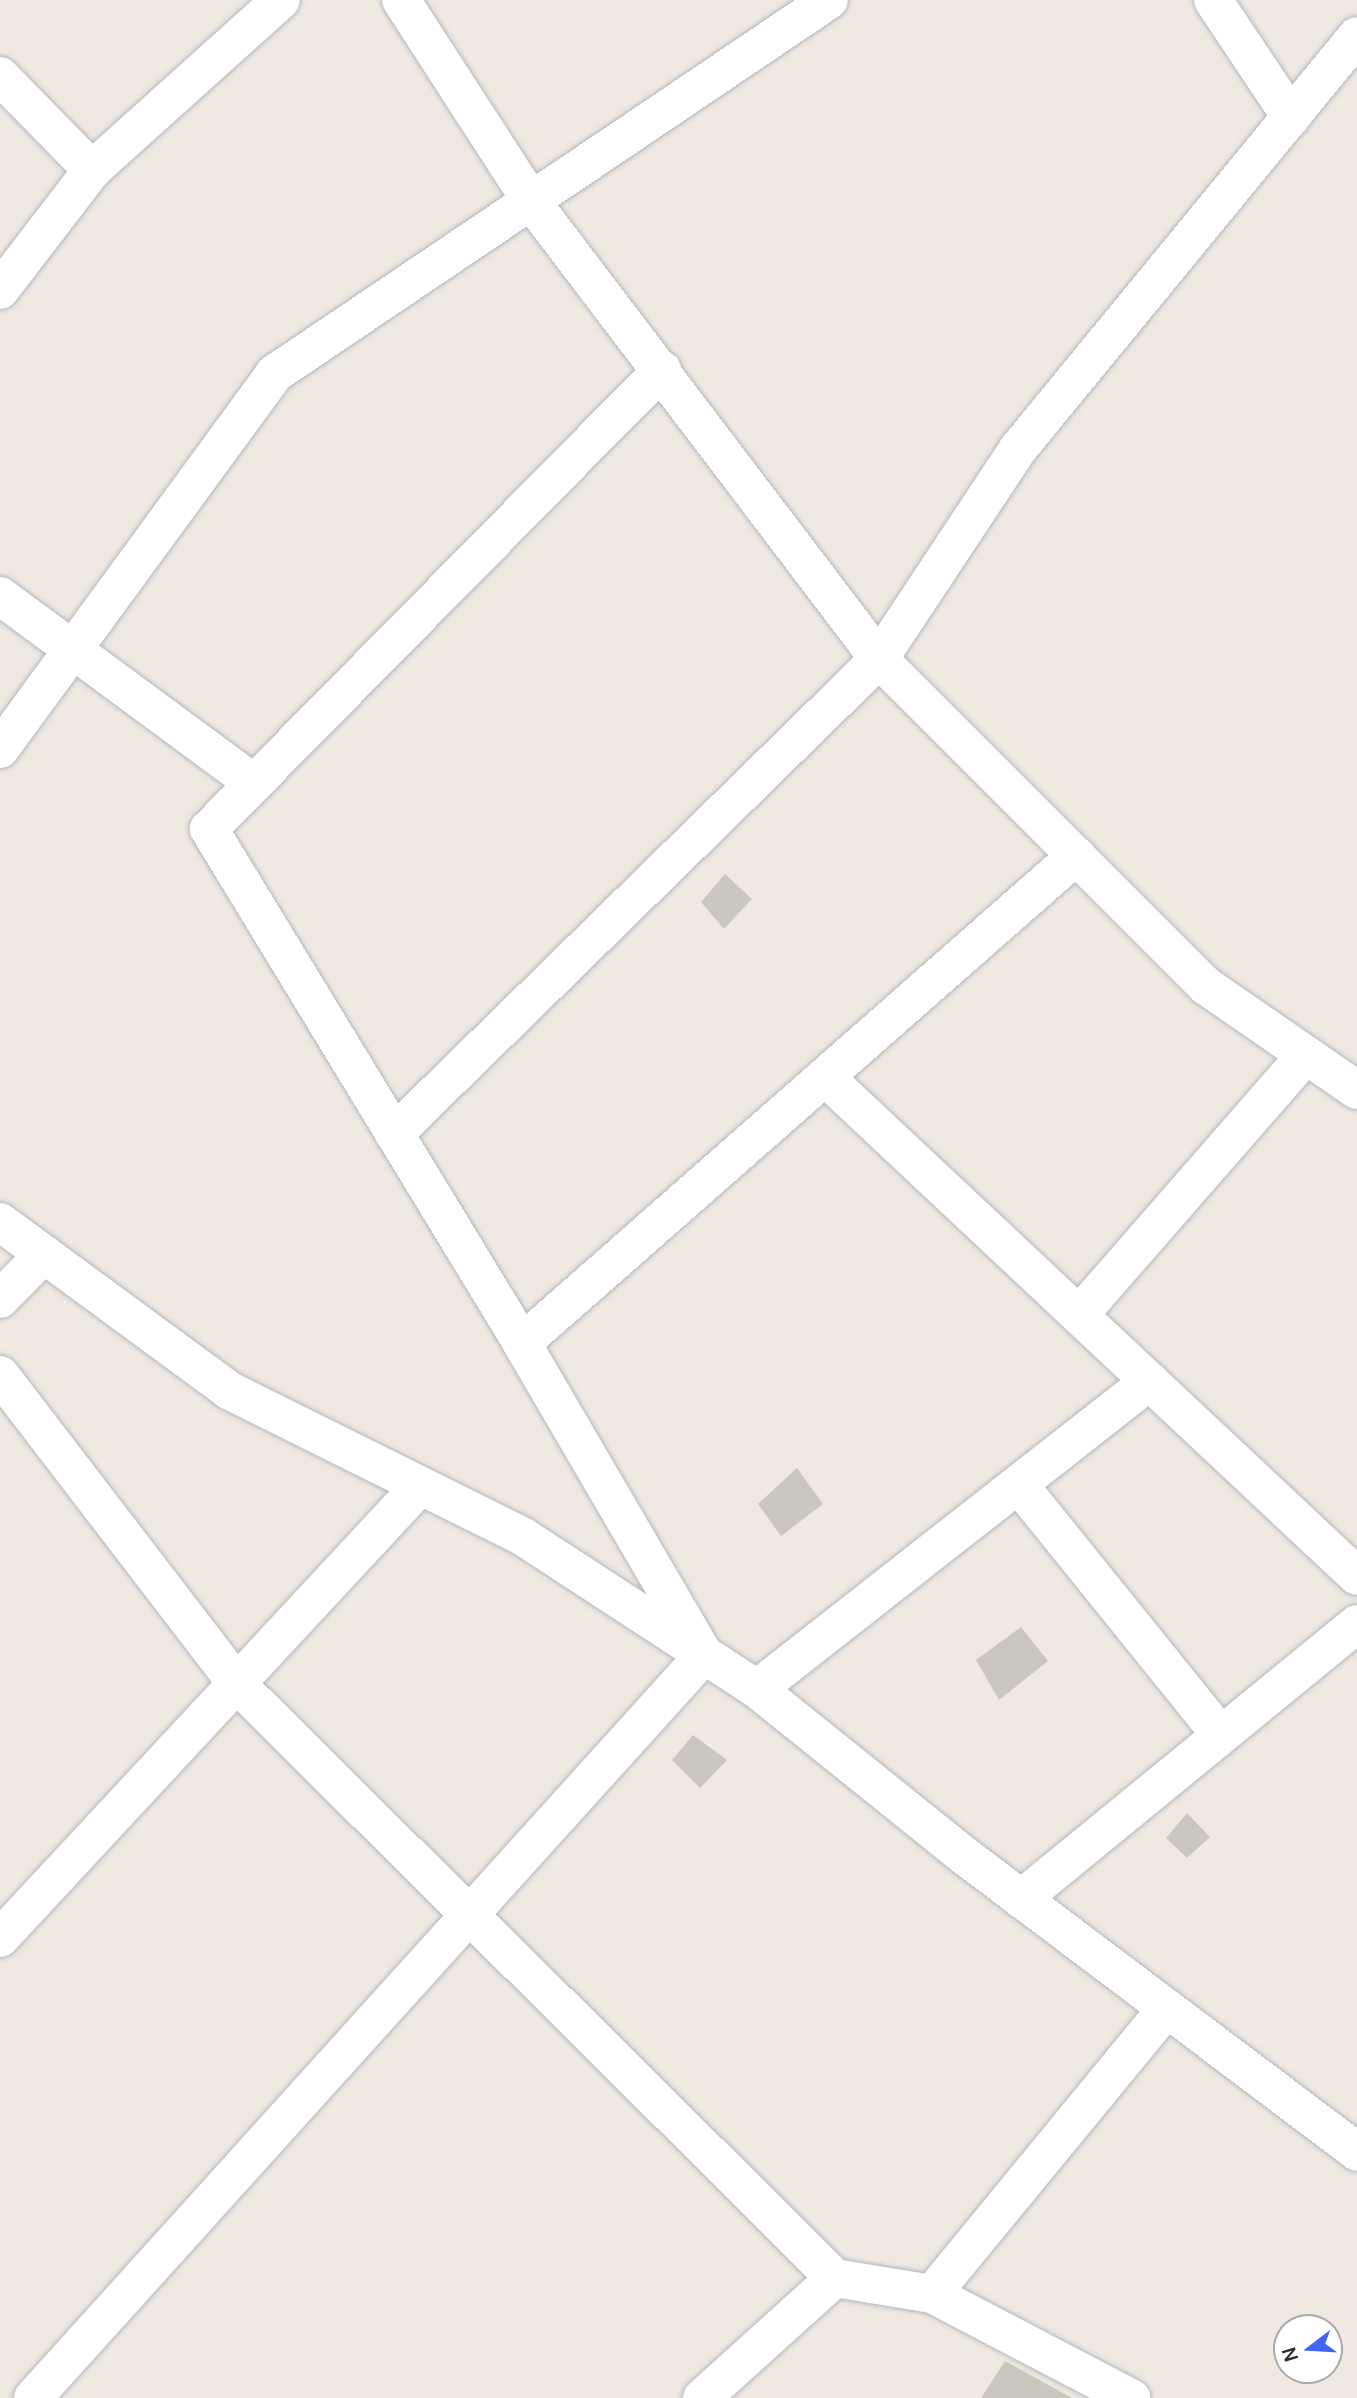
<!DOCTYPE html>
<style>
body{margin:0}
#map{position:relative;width:1357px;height:2398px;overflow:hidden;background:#efe9e1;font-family:Manrope,sans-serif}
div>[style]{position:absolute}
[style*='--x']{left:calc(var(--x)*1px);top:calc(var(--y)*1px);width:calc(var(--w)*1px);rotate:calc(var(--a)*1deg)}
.building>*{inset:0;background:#cbc7bf}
.roads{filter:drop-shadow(0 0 2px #b4b7c1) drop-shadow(0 0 2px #b4b7c1)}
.minor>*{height:38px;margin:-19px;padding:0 19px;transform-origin:19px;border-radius:19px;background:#fff}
span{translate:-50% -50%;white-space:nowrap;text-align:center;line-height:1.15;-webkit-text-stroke:7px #fff;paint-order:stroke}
.north{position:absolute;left:1273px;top:2314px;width:70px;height:70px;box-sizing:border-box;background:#fff;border:2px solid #ababab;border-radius:50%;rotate:253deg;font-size:19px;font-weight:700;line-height:28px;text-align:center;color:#2e2e2e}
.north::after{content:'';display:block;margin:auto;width:24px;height:32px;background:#4264fb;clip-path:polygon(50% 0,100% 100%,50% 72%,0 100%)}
</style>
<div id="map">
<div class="building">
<div style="clip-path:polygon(725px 874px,752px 899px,724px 929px,701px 902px)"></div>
<div style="clip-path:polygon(797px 1468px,823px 1504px,781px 1536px,758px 1504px)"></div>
<div style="clip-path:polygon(1021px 1627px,1048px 1661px,999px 1700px,976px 1660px)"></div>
<div style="clip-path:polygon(693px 1735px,727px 1760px,700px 1788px,672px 1760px)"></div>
<div style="clip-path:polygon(1187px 1813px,1210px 1837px,1187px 1858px,1166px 1838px)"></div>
<div style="clip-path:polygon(1005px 2361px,1072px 2398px,981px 2398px)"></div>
</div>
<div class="roads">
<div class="minor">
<div style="--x:401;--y:0;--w:239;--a:57.1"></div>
<div style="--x:531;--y:201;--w:575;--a:52.77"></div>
<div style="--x:879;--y:659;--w:462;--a:45"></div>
<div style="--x:1206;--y:986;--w:183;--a:34.6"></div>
<div style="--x:1213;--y:0;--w:141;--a:56.3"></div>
<div style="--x:0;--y:76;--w:132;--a:45.6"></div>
<div style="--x:0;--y:290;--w:151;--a:-52.5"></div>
<div style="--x:92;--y:170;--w:254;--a:-42"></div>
<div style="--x:0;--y:596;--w:315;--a:36.4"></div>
<div style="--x:0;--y:749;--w:464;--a:-53.8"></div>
<div style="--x:274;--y:374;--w:669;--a:-33.98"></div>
<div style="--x:825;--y:1077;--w:729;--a:43.17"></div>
<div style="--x:394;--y:1134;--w:679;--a:-44.4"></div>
<div style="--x:879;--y:659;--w:252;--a:-56.5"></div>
<div style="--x:1018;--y:449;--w:534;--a:-50.62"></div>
<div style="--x:0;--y:1222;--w:285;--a:36.3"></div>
<div style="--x:230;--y:1391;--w:326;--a:26.4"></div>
<div style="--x:522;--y:1536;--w:280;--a:33.1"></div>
<div style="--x:757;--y:1689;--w:268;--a:38.8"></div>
<div style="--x:966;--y:1857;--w:490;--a:37"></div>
<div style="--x:0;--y:1299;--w:63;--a:-45.6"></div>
<div style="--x:1079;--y:1315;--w:345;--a:-48.9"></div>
<div style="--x:522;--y:1343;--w:738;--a:-41.32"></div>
<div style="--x:0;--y:1375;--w:388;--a:52.5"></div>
<div style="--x:236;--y:1683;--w:844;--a:44.81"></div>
<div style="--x:835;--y:2278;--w:98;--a:9.4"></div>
<div style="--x:932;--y:2294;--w:225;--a:27.6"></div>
<div style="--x:1019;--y:1485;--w:321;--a:51.1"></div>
<div style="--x:757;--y:1689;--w:499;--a:-38.1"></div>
<div style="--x:1021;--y:1899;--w:434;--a:-39.3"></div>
<div style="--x:0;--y:1938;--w:617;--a:-47.1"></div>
<div style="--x:932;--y:2294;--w:370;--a:-50.6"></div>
<div style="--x:33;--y:2398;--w:1001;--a:-47.91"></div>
<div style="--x:704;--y:1655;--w:361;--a:-120.3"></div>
<div style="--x:522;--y:1343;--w:602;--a:-121.34"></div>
<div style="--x:209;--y:829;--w:645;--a:-45.38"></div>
<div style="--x:702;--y:2398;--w:179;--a:-42.1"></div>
</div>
</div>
<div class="north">N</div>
</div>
